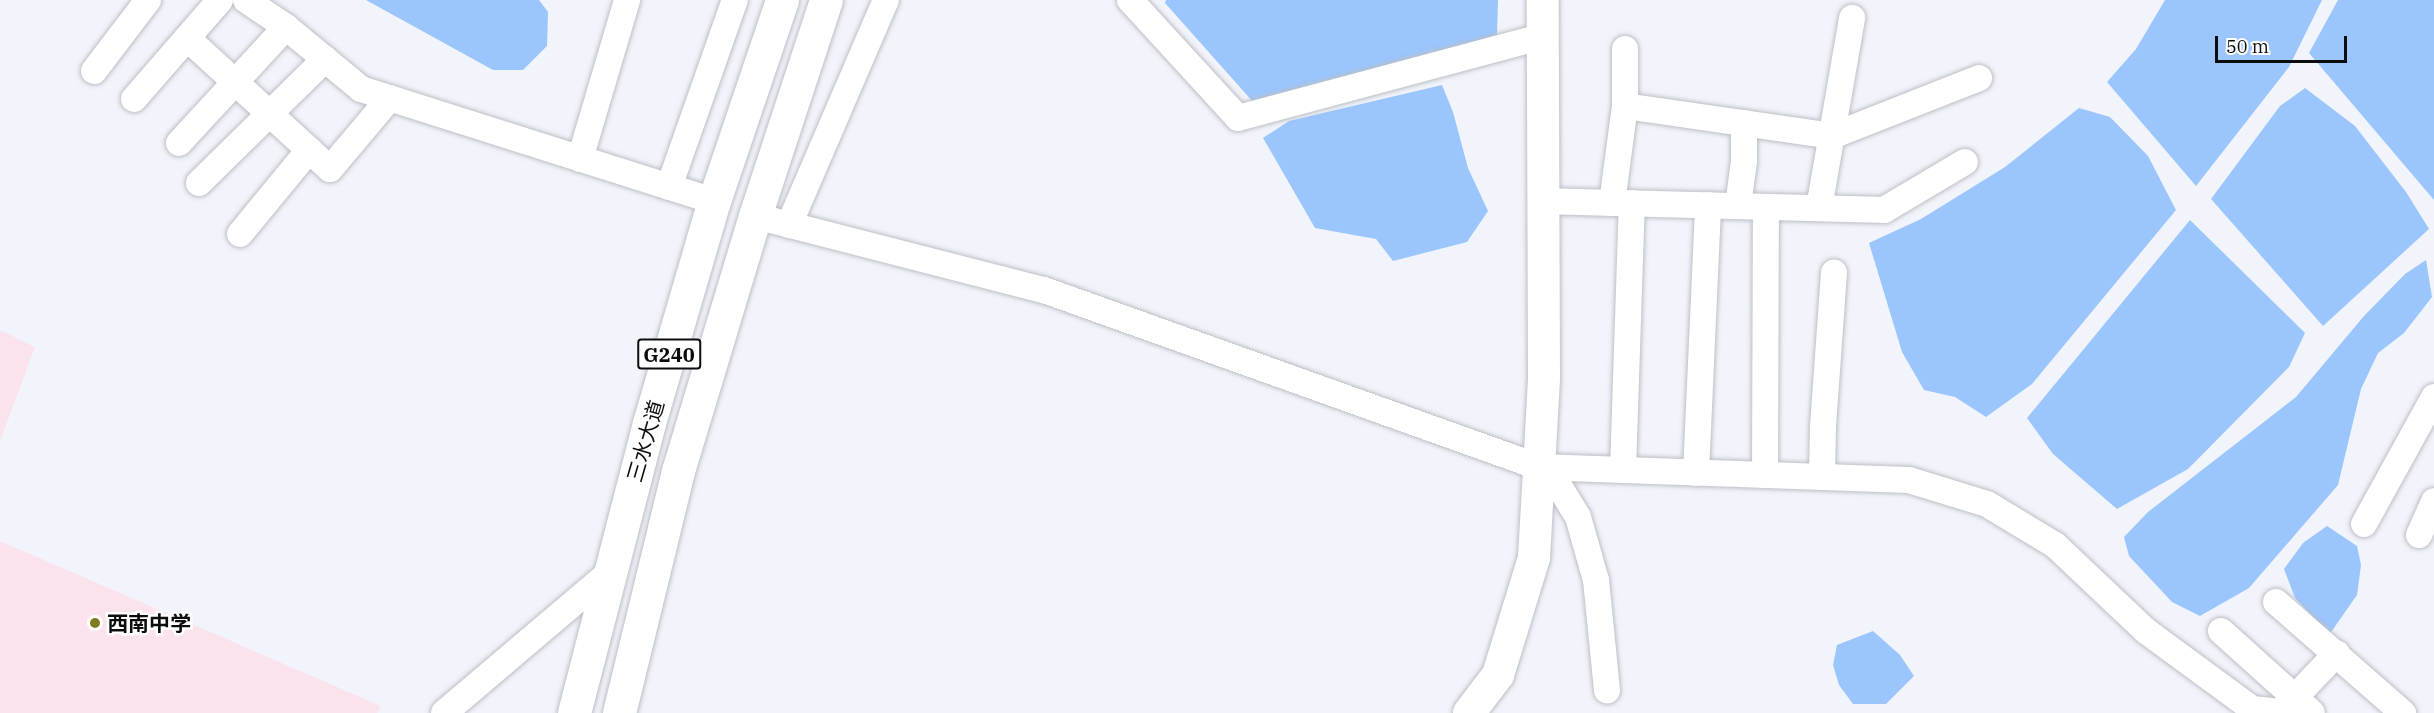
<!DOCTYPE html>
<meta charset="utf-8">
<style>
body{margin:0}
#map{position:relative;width:2434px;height:713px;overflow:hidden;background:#f2f4fb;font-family:"IBM Plex Serif","Noto Sans SC",serif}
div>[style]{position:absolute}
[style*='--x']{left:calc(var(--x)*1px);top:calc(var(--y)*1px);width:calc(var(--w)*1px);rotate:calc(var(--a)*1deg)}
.education>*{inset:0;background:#fbe3ee}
.water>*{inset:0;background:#9ac5fd}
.roads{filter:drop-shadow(0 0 2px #bcbfc6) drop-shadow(0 0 2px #bcbfc6)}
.minor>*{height:26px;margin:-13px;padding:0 13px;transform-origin:13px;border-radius:13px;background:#fff}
.major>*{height:32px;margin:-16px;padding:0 16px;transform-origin:16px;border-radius:16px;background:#fff}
.highway>*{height:33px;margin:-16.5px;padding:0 16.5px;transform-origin:16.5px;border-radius:16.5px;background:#fff}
.dots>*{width:16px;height:16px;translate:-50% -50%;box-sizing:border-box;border:3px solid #fff;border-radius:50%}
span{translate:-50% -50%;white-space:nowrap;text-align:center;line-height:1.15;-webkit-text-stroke:5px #fff;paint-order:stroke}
.shield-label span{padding:2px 4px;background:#fff;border:2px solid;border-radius:4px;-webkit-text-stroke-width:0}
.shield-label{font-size:20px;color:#0b0c0e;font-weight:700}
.street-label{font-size:21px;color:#0b0c0e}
.poi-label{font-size:21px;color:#0b0c0e;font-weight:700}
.left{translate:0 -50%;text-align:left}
.scale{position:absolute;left:2215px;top:36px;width:132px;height:27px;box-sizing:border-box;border:3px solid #0b0c0e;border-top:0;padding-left:8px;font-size:18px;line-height:21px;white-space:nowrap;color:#0b0c0e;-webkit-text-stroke:4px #fff;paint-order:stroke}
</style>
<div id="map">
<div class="education">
<div style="clip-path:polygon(0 330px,35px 347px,0 441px)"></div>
<div style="clip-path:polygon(0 541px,381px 706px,377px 713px,0 713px)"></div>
</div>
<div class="water">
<div style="clip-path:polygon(366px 0,539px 0,548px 12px,547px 46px,523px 70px,493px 70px)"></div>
<div style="clip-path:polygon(1166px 0,1498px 0,1497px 35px,1254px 103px,1165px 3px)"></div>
<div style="clip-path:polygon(2165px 0,2322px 0,2289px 67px,2196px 186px,2107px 82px,2136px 49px)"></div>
<div style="clip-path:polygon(2338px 0,2434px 0,2434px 200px,2309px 53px)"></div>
<div style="clip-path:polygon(1442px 85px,1453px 112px,1468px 168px,1488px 211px,1467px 242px,1393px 261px,1376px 239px,1315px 228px,1263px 138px,1289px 121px)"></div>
<div style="clip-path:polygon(2305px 88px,2355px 126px,2406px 192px,2429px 229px,2323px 326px,2211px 199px,2280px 106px)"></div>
<div style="clip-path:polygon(2079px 108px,2110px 117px,2148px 156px,2176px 210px,2032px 384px,1986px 417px,1955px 397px,1924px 390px,1902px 352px,1869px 243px,1921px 219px,2005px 167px)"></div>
<div style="clip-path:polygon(2190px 220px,2305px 333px,2289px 367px,2188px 469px,2117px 509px,2053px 454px,2027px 418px)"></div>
<div style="clip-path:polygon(2426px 260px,2432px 297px,2404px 333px,2378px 353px,2361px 389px,2338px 485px,2249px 588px,2200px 616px,2172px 602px,2129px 556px,2124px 537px,2148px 512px,2296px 397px,2364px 316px,2405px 274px)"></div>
<div style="clip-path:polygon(2327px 526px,2357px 546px,2361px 565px,2357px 595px,2329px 635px,2295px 598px,2284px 569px,2303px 543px)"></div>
<div style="clip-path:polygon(1873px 631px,1900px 655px,1914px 676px,1886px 704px,1853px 704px,1839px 685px,1833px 665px,1837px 645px)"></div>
</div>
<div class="roads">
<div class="minor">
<div style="--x:246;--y:0;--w:48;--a:34"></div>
<div style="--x:286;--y:27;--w:97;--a:39.6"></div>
<div style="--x:361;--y:89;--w:370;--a:17.6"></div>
<div style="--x:1130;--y:0;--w:160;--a:47.5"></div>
<div style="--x:1238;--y:118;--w:316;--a:-15"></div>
<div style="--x:187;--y:38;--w:194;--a:42.5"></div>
<div style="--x:330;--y:169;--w:93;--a:-49.8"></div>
<div style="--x:94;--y:71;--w:89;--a:-52.7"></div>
<div style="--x:134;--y:99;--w:131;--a:-49"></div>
<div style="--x:1625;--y:106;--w:209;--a:8.2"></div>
<div style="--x:1832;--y:136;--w:158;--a:-21.5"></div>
<div style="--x:179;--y:143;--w:158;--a:-47.3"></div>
<div style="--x:580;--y:159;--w:166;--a:-73.5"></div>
<div style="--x:199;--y:183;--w:177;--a:-44.5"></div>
<div style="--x:669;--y:187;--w:198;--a:-70.6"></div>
<div style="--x:1543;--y:201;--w:341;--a:1.5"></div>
<div style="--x:1884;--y:210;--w:94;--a:-30.7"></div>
<div style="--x:1612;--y:203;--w:98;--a:-82.4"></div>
<div style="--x:1625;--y:106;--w:57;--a:-90"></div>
<div style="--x:1738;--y:206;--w:45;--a:-82.4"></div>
<div style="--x:1744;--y:161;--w:38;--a:-90"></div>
<div style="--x:1819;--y:208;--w:193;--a:-80.1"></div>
<div style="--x:755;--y:216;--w:298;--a:14.4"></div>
<div style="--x:1044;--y:290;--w:526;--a:19.68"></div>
<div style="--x:1539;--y:467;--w:370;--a:2"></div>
<div style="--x:1909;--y:480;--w:82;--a:17.1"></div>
<div style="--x:1987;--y:504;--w:79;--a:31.1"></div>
<div style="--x:2055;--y:545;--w:125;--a:43.4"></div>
<div style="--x:2146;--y:631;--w:132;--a:36.3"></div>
<div style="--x:2252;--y:709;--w:29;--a:6"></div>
<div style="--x:2281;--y:712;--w:81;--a:-46.5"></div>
<div style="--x:789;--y:225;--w:245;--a:-66.7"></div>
<div style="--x:240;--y:234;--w:109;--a:-50.6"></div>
<div style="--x:1548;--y:468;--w:57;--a:58.5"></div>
<div style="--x:1578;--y:517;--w:66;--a:74.1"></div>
<div style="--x:1596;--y:580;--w:111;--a:84.3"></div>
<div style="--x:1623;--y:470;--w:267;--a:-88.1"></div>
<div style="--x:1696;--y:473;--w:268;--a:-87.4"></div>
<div style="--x:1765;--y:475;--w:268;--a:-89.8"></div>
<div style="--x:1822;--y:477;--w:51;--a:-88.9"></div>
<div style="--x:1823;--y:426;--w:154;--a:-85.9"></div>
<div style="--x:2364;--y:524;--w:145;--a:-61.1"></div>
<div style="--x:2419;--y:535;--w:37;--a:-66"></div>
<div style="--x:2276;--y:602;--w:169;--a:41.2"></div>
<div style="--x:2221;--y:631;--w:122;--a:42"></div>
<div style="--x:444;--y:713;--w:215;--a:-40.3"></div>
</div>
<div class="major">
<div style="--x:1469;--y:713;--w:48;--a:-52.7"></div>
<div style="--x:1498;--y:675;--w:122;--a:-72.9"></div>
<div style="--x:1534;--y:558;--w:180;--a:-86.8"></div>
<div style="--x:1544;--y:378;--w:378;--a:-90.2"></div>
</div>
<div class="highway">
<div style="--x:574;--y:713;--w:300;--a:-75.5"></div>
<div style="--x:649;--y:423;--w:231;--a:-73.7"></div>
<div style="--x:714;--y:201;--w:212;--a:-71.3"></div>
<div style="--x:619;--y:713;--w:249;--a:-76.3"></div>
<div style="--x:678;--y:471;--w:266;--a:-73.2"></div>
<div style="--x:755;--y:216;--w:227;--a:-71.8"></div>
</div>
</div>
<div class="dots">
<div style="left:95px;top:623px;background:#7f7a20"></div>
</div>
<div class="shield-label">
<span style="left:669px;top:354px">G240</span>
</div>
<div class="street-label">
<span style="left:645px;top:441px;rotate:-74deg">三水大道</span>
</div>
<div class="poi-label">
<span class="left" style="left:107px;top:623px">西南中学</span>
</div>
<div class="scale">50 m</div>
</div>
